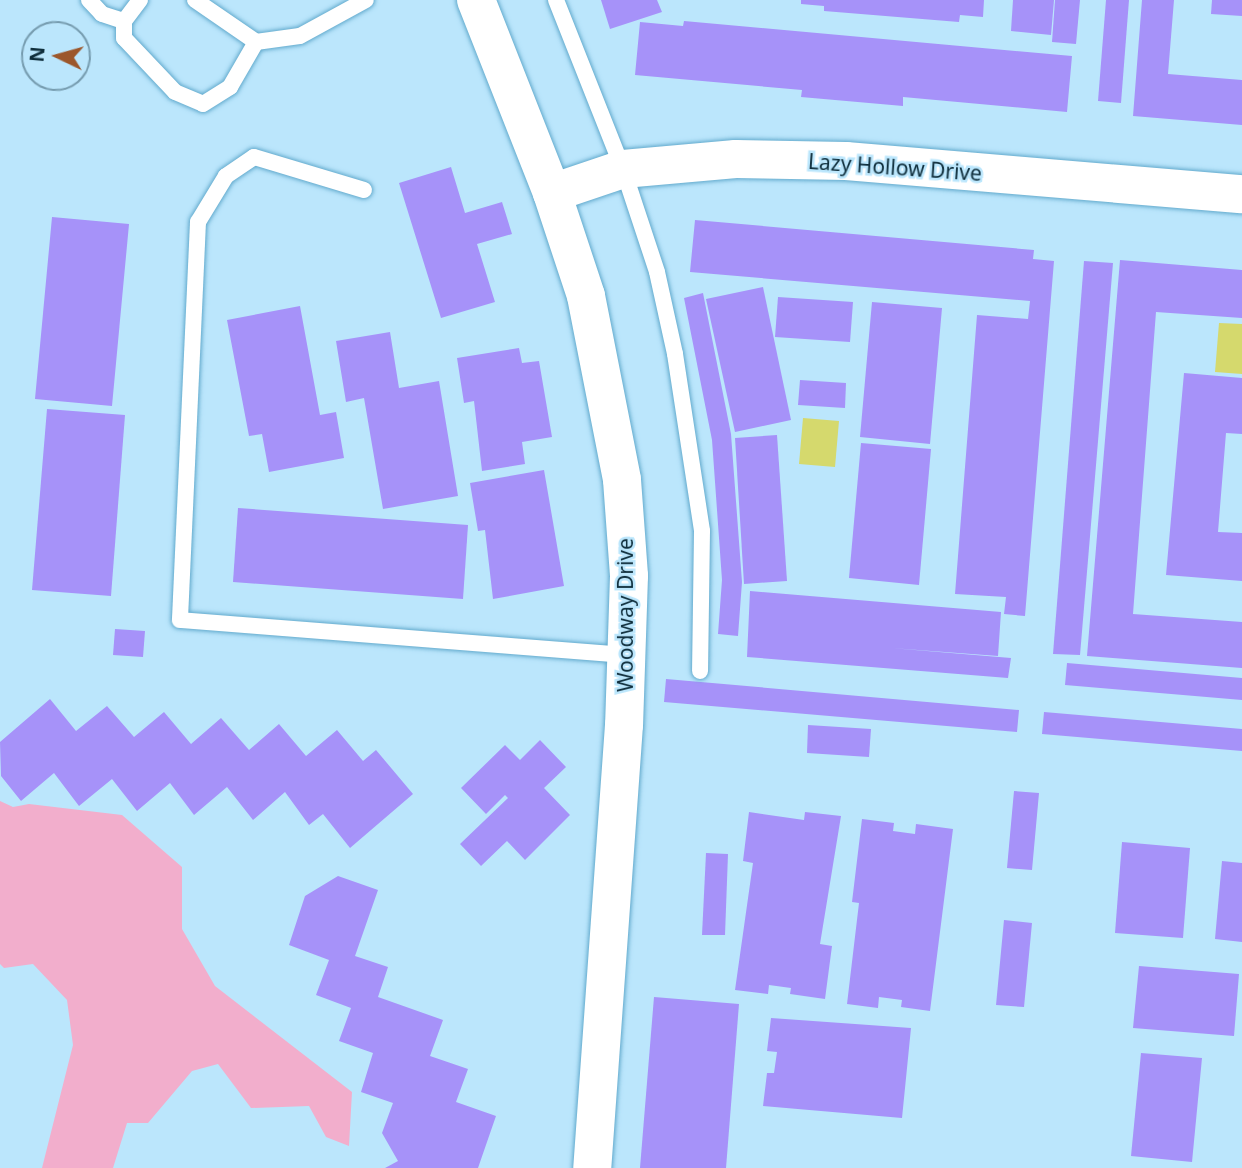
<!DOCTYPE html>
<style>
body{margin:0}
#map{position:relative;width:1242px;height:1168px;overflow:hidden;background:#bbe6fc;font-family:"Noto Sans",sans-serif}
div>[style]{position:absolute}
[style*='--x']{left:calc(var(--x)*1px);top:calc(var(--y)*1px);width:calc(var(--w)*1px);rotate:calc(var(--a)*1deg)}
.green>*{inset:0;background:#d5d96d}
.water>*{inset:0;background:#f2aecc}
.building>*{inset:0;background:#a692f9}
.roads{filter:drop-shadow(0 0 2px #62aacd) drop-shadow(0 0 2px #62aacd)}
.service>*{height:16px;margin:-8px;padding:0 8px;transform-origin:8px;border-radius:8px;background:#fff}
.tertiary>*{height:38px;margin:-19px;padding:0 19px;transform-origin:19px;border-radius:19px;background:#fff}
span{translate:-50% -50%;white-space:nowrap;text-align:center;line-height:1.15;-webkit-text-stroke:5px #bbe6fc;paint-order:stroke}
.street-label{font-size:21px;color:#0e2d3b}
.north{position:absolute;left:21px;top:21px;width:70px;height:70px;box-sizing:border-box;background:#bbe6fc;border:2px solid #769caf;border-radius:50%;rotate:275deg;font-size:19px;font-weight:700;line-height:28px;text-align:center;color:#0e2d3b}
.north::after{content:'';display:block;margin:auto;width:24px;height:32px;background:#9c572b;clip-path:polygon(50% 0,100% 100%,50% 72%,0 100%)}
</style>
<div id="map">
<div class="green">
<div style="clip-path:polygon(1219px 323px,1242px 324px,1242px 374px,1215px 372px)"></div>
<div style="clip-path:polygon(803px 418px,839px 421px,835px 467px,799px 464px)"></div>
</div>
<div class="water">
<div style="clip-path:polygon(0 801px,13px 807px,29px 804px,122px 815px,182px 867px,182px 929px,215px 986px,352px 1092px,349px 1146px,326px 1137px,309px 1106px,251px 1108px,218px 1064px,192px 1071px,148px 1123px,127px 1123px,113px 1168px,42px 1168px,73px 1045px,67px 1000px,33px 964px,4px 968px,0 964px)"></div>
</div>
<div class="building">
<div style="clip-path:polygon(601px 0,657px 0,662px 12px,610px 29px)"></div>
<div style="clip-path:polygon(801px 0,984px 0,983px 17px,960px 15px,959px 22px,824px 11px,824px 6px,801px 4px)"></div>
<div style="clip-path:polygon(1013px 0,1054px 0,1051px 35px,1011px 31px)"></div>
<div style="clip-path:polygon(1055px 0,1080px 0,1076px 44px,1052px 42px)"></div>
<div style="clip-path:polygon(1106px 0,1129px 0,1121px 103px,1098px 101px)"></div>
<div style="clip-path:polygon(1142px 0,1174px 0,1168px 74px,1242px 80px,1242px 125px,1133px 116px)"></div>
<div style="clip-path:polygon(1212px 0,1242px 0,1242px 16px,1211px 14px)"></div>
<div style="clip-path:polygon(684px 21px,1072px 56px,1067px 112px,903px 97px,903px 106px,801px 97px,802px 90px,635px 75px,640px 22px,683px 26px)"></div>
<div style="clip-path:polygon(451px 167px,465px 213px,502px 202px,512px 234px,477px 244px,495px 302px,441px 318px,399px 183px)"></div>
<div style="clip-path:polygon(52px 217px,129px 224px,112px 406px,35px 399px)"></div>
<div style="clip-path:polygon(695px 220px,1034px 250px,1033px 259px,1054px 261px,1025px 616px,1004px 614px,1006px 597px,955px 594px,977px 315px,1028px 319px,1030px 301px,690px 272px)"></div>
<div style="clip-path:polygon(1120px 260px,1242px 270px,1242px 318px,1156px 312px,1133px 614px,1242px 622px,1242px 668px,1087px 656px)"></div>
<div style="clip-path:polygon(1084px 261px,1113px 263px,1080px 655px,1053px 654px)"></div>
<div style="clip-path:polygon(763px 287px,791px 420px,735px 432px,706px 299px)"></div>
<div style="clip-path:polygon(703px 293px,731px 434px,742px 582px,738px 636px,718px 634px,722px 580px,712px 440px,684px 298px)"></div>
<div style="clip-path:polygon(778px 297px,853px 302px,850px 342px,775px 337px)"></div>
<div style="clip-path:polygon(872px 302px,942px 308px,930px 444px,860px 437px)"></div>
<div style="clip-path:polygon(300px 306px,320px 415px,336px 412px,344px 458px,269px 472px,262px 434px,249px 436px,227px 320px)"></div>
<div style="clip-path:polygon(390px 332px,399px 388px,439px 381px,458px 496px,383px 509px,364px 398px,346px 402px,336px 341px)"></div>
<div style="clip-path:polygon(519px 348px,522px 363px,539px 361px,552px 437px,522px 442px,525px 464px,482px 471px,474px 401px,464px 403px,457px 358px)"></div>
<div style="clip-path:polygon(1184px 373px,1242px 378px,1242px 434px,1226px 433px,1218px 532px,1242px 533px,1242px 581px,1166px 575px)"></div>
<div style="clip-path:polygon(800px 380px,846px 383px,845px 408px,798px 405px)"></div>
<div style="clip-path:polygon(47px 409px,125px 415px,111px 596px,32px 590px)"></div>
<div style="clip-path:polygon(777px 435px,787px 581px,744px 584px,735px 438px)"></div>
<div style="clip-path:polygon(861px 443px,931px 449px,919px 585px,849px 578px)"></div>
<div style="clip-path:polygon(544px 470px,564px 586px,493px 599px,485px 530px,478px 531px,470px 483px)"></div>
<div style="clip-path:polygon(238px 508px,468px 525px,463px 599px,233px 582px)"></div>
<div style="clip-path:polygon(750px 591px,1001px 612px,998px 656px,891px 648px,1011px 658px,1008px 678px,747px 657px)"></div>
<div style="clip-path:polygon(115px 629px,145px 631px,143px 657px,113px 655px)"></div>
<div style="clip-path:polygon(1067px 663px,1242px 678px,1242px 700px,1065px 685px)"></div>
<div style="clip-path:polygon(666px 679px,1019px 710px,1017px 732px,664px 702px)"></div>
<div style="clip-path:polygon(50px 699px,76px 731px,107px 706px,134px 737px,164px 712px,191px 744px,221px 718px,249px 750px,279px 724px,306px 756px,337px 730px,363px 761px,376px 750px,413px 794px,350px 848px,323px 814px,309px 825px,285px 792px,253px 820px,227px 787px,194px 815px,170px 783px,137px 811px,112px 779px,79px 806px,54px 773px,21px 801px,1px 776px,0 742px)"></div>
<div style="clip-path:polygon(1044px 712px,1242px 729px,1242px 751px,1042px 734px)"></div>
<div style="clip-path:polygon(808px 725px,871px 729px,869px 757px,807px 753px)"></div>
<div style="clip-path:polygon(540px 740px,566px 767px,544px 788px,570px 815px,525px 860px,507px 841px,481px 866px,460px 844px,508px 798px,505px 795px,486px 814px,461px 788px,505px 745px,520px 760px)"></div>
<div style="clip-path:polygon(1014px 791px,1039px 793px,1032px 870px,1007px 868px)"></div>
<div style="clip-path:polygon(749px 812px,804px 820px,805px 812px,841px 816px,820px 944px,832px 946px,825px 999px,790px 994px,791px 988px,769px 985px,768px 994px,735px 990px,753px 863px,743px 861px)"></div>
<div style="clip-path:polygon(862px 819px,894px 823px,893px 831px,915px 834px,916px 824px,953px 829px,930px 1011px,901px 1007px,902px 1000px,879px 997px,878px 1008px,847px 1004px,859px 903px,852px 902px)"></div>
<div style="clip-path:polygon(1122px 842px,1190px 848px,1183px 938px,1115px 933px)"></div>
<div style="clip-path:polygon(706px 853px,728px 854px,725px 935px,702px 935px)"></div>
<div style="clip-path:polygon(1222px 861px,1242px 863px,1242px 942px,1215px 939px)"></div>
<div style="clip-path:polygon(338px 876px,378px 890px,355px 956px,388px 967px,378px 997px,443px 1020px,430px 1056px,468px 1069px,456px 1102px,496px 1116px,478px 1168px,385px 1168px,398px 1161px,382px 1133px,393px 1103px,361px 1092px,373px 1053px,339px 1041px,351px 1008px,316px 995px,329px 960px,289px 945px,305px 896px)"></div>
<div style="clip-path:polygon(1004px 920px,1032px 923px,1024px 1007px,996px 1005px)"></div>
<div style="clip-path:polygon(1139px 966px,1239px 974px,1234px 1036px,1133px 1028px)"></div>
<div style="clip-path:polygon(654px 997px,739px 1004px,726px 1168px,640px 1168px)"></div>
<div style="clip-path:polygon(771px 1018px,911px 1028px,902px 1118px,763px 1106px,767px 1073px,774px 1073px,777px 1052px,767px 1051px)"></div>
<div style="clip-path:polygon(1141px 1053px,1202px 1058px,1192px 1162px,1131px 1156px)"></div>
</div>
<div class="roads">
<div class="service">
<div style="--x:89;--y:0;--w:19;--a:47"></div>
<div style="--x:102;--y:14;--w:23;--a:18"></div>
<div style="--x:140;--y:0;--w:26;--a:127"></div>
<div style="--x:124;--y:21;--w:17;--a:90"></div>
<div style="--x:124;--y:38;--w:74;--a:46.6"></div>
<div style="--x:175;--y:92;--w:30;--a:23"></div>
<div style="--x:203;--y:104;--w:32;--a:-32"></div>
<div style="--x:230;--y:87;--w:52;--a:-60"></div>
<div style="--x:195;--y:0;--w:74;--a:34.5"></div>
<div style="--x:256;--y:42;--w:44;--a:-7.8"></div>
<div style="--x:300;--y:36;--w:75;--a:-28.6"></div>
<div style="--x:556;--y:0;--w:182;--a:68.4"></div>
<div style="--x:623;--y:169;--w:108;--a:71.7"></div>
<div style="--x:657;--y:272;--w:84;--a:77.6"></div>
<div style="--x:675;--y:354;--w:179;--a:81.3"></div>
<div style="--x:702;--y:531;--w:140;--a:90.8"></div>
<div style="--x:364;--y:190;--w:115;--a:-163.3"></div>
<div style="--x:254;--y:157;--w:34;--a:146"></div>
<div style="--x:226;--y:176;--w:54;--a:121.3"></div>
<div style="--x:198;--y:222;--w:398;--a:92.6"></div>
<div style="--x:180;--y:620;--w:445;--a:4.5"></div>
</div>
<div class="tertiary">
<div style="--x:476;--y:0;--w:207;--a:68.5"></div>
<div style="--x:552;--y:193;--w:108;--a:71.7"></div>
<div style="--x:586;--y:296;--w:187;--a:78.9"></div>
<div style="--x:622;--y:480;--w:96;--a:85.8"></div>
<div style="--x:629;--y:576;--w:149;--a:91.9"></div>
<div style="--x:624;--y:725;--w:444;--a:94.1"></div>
<div style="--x:552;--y:193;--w:75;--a:-18.7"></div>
<div style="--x:623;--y:169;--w:113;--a:-5.1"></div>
<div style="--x:736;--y:159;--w:110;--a:1"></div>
<div style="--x:846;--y:161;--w:397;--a:4.8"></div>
</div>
</div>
<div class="street-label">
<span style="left:895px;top:167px;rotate:4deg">Lazy Hollow Drive</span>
<span style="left:625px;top:615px;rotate:-90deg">Woodway Drive</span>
</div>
<div class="north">N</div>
</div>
